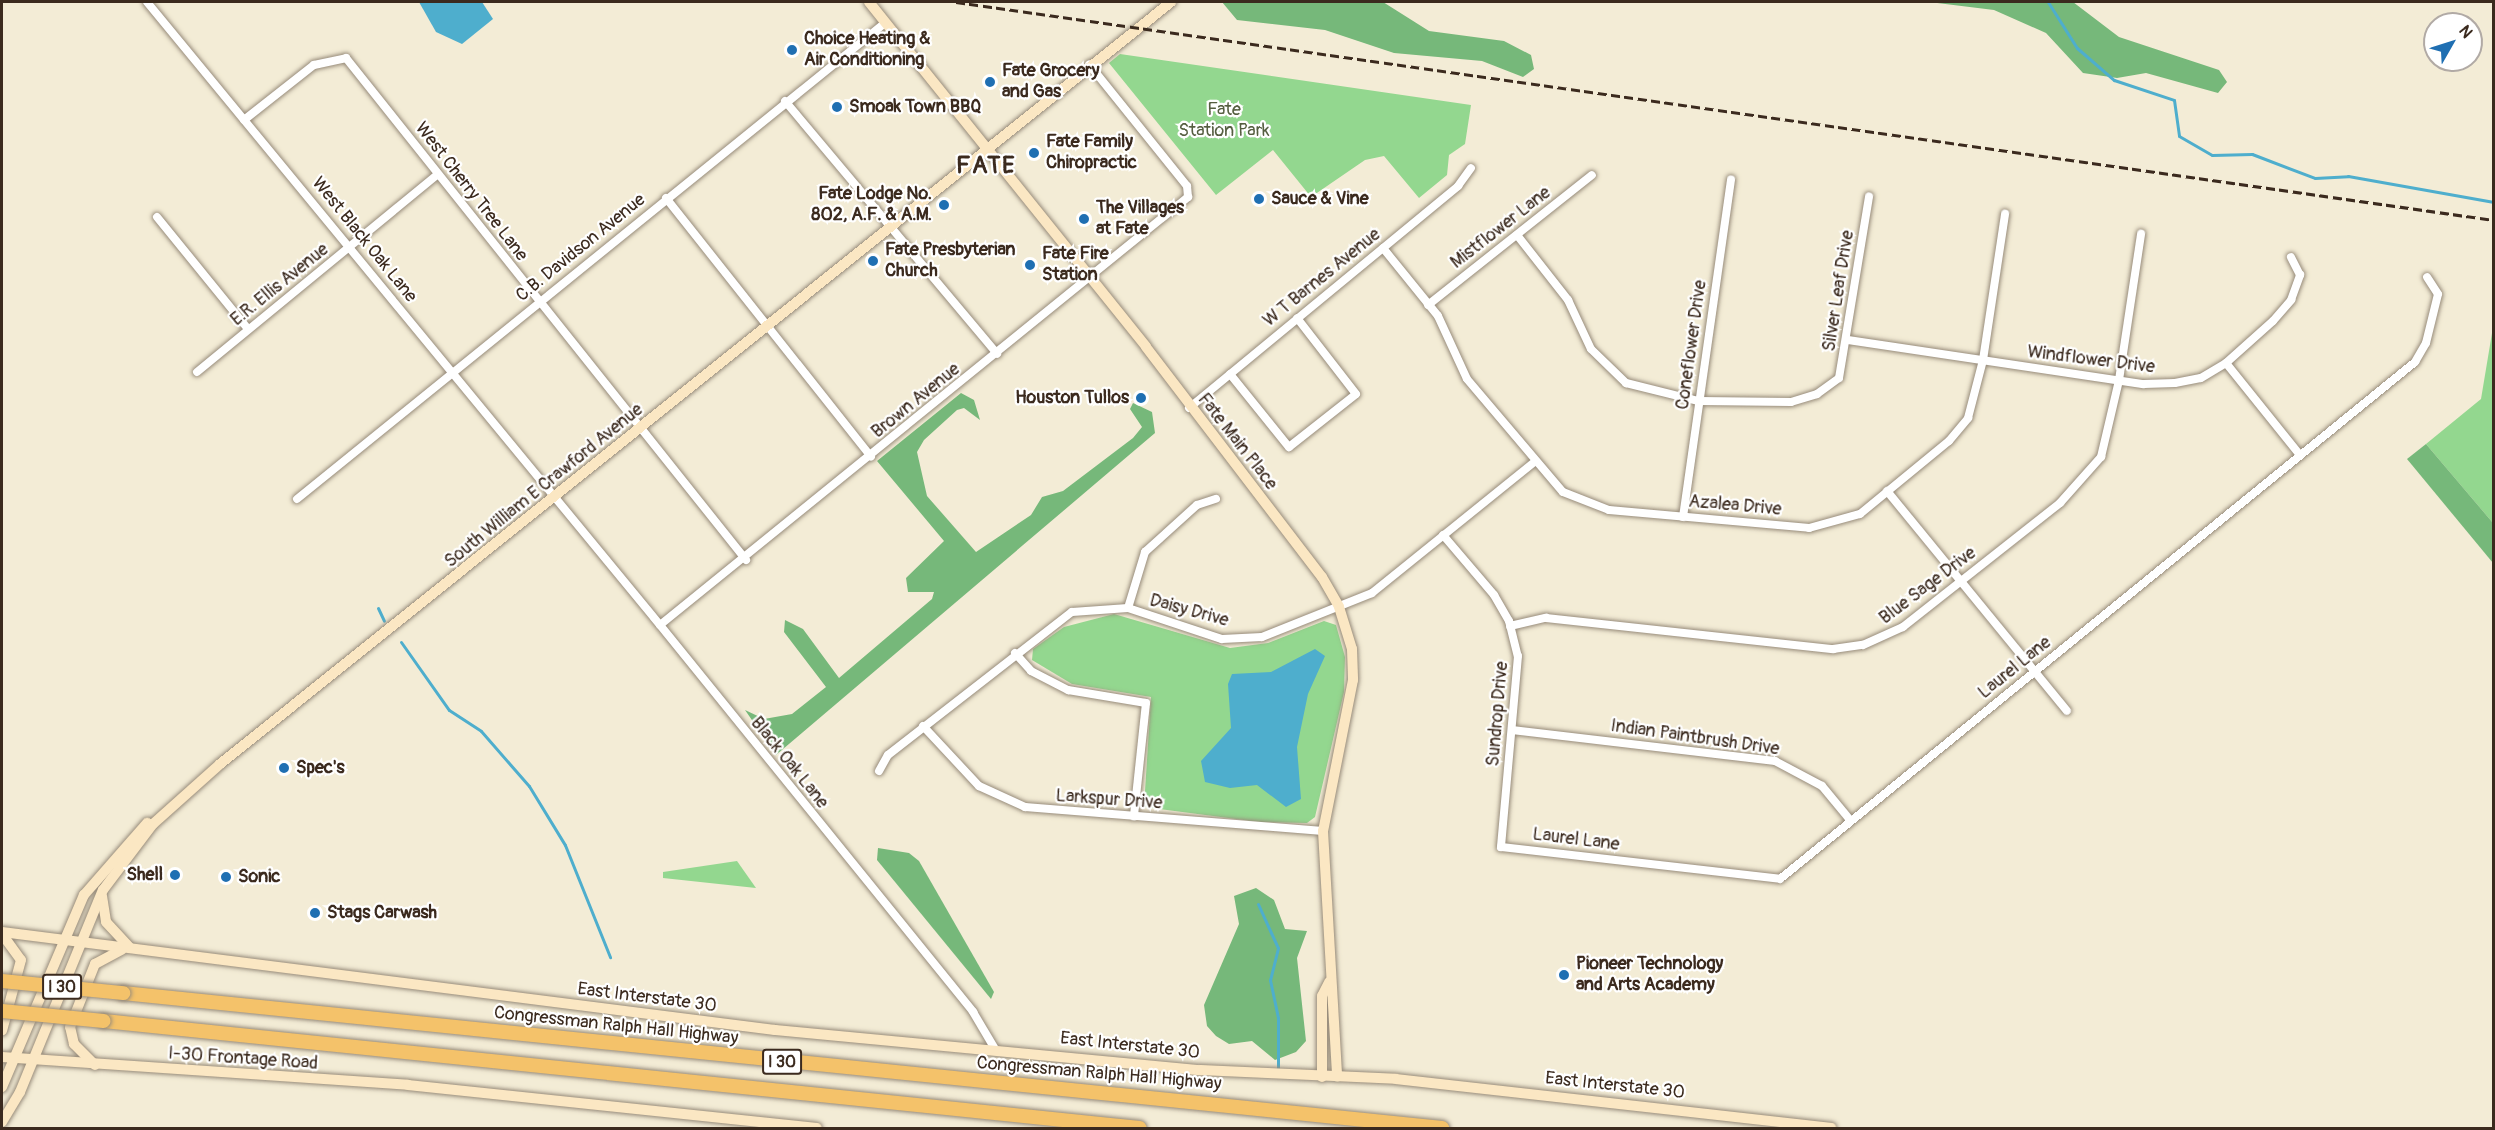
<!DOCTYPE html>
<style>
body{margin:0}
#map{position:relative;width:2495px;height:1130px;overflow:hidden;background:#f3ecd6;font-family:Pangolin,sans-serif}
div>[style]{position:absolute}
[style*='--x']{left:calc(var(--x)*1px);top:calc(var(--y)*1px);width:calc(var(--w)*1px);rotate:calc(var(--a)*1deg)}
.green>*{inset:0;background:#93d78f}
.forest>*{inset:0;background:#76b87a}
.water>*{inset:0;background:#4eaecd}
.stream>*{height:3px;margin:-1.5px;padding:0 1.5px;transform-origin:1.5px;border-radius:1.5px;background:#4eaecd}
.roads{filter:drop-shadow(0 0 2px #978b7a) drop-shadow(0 0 2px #978b7a)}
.street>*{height:8px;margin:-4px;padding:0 4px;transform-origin:4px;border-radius:4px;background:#fff}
.secondary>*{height:10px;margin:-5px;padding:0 5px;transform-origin:5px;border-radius:5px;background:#fbe7c3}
.highway>*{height:14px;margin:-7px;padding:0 7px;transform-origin:7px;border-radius:7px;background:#f4c26a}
.rail>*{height:3px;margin-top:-1.5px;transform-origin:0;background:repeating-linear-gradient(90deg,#3b2a1e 0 9px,transparent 0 13.5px)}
.bridges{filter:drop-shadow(0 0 2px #978b7a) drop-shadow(0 0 2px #978b7a)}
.highway-bridge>*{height:14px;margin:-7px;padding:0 7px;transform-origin:7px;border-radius:7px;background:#f4c26a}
.dots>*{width:16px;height:16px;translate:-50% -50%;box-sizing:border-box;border:3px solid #fff;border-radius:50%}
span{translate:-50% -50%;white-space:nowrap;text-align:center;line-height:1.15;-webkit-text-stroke:4.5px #fff;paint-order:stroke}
.shield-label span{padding:2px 4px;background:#fff;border:2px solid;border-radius:4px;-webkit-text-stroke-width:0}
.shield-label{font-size:16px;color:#3b2a1e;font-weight:700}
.poi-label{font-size:18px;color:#3b2a1e;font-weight:700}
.left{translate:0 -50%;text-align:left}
.right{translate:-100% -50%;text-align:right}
.park-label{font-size:18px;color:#555e40}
.street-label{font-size:18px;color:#3b2a1e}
.district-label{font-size:24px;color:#3b2a1e;font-weight:700;letter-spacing:1.5px}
.frame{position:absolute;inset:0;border:3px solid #3b2a1e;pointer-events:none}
.north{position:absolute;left:2423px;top:12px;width:60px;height:60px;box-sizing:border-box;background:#fff;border:2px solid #b1aaa5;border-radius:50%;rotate:51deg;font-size:16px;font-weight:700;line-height:24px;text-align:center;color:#3b2a1e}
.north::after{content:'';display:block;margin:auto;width:21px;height:27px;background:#1f6fb2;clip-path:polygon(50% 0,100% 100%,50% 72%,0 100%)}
</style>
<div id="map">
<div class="green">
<div style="clip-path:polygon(1120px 54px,1471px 105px,1465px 144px,1449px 155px,1447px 175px,1419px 198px,1384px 156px,1365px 160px,1311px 197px,1273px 150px,1216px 195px,1109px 63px)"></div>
<div style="clip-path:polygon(2493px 327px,2493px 523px,2426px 444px,2481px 399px)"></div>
<div style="clip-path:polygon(1114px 614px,1230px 648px,1268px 643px,1324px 621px,1336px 625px,1345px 657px,1344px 692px,1315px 817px,1307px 823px,1259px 822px,1144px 807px,1151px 697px,1072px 684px,1032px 660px,1033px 649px,1064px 627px)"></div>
<div style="clip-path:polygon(737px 861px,756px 888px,663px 878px,663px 872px)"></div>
</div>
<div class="forest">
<div style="clip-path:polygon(1222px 2px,1383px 2px,1429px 31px,1504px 41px,1531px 55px,1534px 69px,1523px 77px,1482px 61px,1394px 53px,1325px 30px,1237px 20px)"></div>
<div style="clip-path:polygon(1929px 2px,2073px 2px,2119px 37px,2219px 70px,2227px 82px,2218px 93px,2146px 73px,2117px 78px,2083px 73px,2046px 33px,1994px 10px)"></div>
<div style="clip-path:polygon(961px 393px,974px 400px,980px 420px,964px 408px,957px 410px,924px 440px,917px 452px,927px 496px,976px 552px,1031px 515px,1042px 497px,1063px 491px,1133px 438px,1142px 427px,1130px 409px,1133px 403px,1152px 412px,1155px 433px,776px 755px,745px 710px,764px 719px,792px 714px,826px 687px,784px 632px,785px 620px,803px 629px,839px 678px,932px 599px,934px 592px,908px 592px,906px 578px,944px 541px,877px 461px)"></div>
<div style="clip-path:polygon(2426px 444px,2493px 523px,2493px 563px,2407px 459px)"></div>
<div style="clip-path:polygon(878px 848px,909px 853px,919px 861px,994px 992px,991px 999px,877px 860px)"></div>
<div style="clip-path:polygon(1256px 888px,1274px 900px,1285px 929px,1307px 931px,1297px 958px,1306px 1041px,1296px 1052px,1275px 1060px,1252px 1041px,1229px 1044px,1216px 1036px,1207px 1026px,1204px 1005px,1239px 924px,1234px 896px)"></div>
</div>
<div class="water">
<div style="clip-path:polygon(419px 2px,482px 2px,493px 19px,462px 44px,436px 32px)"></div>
<div style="clip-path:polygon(1315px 649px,1325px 656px,1308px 694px,1297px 747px,1301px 799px,1286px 807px,1257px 785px,1230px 788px,1205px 782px,1201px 761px,1231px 728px,1228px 684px,1232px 674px,1271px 672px)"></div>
</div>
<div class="stream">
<div style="--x:2048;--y:2;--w:54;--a:57.8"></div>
<div style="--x:2077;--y:48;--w:49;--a:40.9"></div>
<div style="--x:2114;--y:80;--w:63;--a:18.4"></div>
<div style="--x:2174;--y:100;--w:36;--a:82"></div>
<div style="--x:2179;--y:136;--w:38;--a:30"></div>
<div style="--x:2212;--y:155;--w:40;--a:-1.4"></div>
<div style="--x:2252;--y:154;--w:67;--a:20.9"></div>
<div style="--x:2315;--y:178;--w:33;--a:-3"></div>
<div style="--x:2348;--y:176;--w:148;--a:10.1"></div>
<div style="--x:378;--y:608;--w:14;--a:65"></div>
<div style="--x:401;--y:642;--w:83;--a:54.8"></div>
<div style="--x:449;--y:710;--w:38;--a:33"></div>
<div style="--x:481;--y:731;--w:73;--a:48.9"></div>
<div style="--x:529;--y:786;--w:69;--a:58.6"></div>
<div style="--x:565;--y:845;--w:121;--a:68.1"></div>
<div style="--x:1258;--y:904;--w:48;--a:65.6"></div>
<div style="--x:1278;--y:948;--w:33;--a:104"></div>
<div style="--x:1270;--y:980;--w:39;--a:78"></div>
<div style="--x:1278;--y:1018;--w:51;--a:90"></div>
</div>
<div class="roads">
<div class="street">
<div style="--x:147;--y:2;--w:807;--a:50.53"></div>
<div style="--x:660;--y:625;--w:498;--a:51"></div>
<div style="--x:973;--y:1012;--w:43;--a:59.3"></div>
<div style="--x:785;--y:101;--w:330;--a:50"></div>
<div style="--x:244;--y:120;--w:89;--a:-38.2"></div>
<div style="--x:314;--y:65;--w:33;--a:-12"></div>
<div style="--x:346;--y:58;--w:642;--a:51.45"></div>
<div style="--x:666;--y:198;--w:330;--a:51.6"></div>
<div style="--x:157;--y:217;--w:144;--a:50.9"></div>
<div style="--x:1517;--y:235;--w:83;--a:51.9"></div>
<div style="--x:1568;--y:300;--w:54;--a:64.9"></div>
<div style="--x:1591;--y:349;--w:49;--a:44.2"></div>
<div style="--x:1626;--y:383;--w:75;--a:13.9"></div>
<div style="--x:1699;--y:401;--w:92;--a:0.6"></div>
<div style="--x:1791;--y:402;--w:27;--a:-17"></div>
<div style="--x:1817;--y:394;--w:27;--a:-36"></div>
<div style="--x:1839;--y:378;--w:184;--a:-80.6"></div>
<div style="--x:1383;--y:248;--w:87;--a:51"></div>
<div style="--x:1438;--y:316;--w:69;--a:65.3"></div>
<div style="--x:1467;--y:379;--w:148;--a:49.7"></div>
<div style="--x:1563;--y:492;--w:49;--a:21.4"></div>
<div style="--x:1609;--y:510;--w:201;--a:5.1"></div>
<div style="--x:1809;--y:528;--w:53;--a:-15.4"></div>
<div style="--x:1860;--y:514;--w:115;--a:-39.4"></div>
<div style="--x:1949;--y:441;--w:30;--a:-50"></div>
<div style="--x:1968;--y:418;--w:60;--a:-75.5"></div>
<div style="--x:1983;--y:360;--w:148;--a:-81.4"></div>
<div style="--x:1428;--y:305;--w:209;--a:-38.4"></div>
<div style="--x:1848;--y:340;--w:299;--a:8.5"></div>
<div style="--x:2144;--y:384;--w:31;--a:-2"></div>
<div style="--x:2175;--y:383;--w:26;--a:-11"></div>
<div style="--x:2201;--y:378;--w:29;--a:-31"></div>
<div style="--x:2226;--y:363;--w:63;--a:-41.8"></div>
<div style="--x:2273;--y:321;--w:28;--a:-49"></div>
<div style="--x:2291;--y:300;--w:27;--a:-70"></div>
<div style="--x:2300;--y:275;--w:20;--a:-117"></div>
<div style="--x:2226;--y:363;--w:118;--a:51.2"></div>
<div style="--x:197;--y:372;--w:310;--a:-39.4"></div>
<div style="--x:1230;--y:374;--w:94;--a:51.1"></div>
<div style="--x:1289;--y:447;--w:85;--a:-38.3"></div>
<div style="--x:1356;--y:394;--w:96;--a:-127.8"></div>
<div style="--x:1189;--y:408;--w:349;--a:-39.5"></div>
<div style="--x:1458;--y:186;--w:22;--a:-54"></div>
<div style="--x:1887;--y:491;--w:284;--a:50.7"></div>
<div style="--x:297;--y:499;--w:757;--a:-38.99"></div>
<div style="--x:1683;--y:517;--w:341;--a:-81.9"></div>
<div style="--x:1443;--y:535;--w:79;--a:49.6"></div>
<div style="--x:1494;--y:595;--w:30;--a:60"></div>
<div style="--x:1509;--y:621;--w:36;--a:76"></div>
<div style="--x:1518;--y:656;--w:192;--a:95.1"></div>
<div style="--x:1501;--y:847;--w:281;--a:6.5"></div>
<div style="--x:1780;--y:879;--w:819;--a:-39.15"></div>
<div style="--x:2415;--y:362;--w:22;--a:-60"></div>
<div style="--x:2426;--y:343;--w:50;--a:-76.2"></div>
<div style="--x:2438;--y:294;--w:20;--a:-123"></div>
<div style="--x:1128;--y:608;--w:59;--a:-73.1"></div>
<div style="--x:1145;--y:552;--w:70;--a:-42.1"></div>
<div style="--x:1197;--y:505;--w:20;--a:-18"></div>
<div style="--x:660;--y:625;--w:680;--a:-39.03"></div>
<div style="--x:1188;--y:197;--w:11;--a:-95"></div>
<div style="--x:1187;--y:186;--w:156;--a:-128.8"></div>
<div style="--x:1510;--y:626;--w:37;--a:-13"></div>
<div style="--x:1546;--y:618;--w:289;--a:6.2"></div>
<div style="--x:1833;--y:649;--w:30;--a:-8"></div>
<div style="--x:1863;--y:645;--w:44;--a:-24.2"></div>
<div style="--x:1903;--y:627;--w:200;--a:-38.3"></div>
<div style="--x:2060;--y:503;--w:62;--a:-48.3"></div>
<div style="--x:2101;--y:457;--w:79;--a:-76.8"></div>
<div style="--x:2119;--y:380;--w:148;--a:-81.4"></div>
<div style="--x:1015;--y:653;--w:24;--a:48"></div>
<div style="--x:1031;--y:671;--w:42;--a:27.2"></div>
<div style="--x:1068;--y:690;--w:79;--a:9.5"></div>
<div style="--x:1146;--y:703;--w:114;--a:96.1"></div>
<div style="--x:923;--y:726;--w:82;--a:47"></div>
<div style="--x:979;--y:786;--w:51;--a:24.5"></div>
<div style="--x:1025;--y:807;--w:299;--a:4.6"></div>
<div style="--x:1512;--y:730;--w:265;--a:6.7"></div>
<div style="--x:1775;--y:761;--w:53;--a:28"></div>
<div style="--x:1822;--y:786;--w:45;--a:50.4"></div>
<div style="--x:879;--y:771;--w:18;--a:-61"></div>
<div style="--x:888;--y:755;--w:233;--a:-37.9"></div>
<div style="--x:1072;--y:612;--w:56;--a:-4.1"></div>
<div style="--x:1128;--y:608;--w:99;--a:18.3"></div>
<div style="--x:1222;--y:639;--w:40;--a:-2.9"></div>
<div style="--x:1262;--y:637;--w:118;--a:-21.8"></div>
<div style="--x:1372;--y:593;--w:207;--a:-38.9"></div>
</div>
<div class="secondary">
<div style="--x:869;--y:2;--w:442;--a:51.2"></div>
<div style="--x:1146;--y:347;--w:290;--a:52.6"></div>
<div style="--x:1322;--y:577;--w:34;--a:60"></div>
<div style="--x:1339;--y:607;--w:44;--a:72.8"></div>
<div style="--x:1352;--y:649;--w:31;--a:88"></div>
<div style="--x:1353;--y:680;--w:154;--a:101.2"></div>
<div style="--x:1323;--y:831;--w:246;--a:86.7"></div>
<div style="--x:102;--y:896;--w:26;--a:81"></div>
<div style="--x:106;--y:922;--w:35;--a:47"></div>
<div style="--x:2;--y:932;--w:779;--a:7.23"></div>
<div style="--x:775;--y:1030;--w:427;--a:5.4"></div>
<div style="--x:1200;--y:1070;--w:196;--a:2.6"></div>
<div style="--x:1396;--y:1079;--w:438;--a:6.4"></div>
<div style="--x:2;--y:934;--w:32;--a:54"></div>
<div style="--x:21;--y:960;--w:73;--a:105"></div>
<div style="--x:2;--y:1057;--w:407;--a:3.9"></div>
<div style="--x:408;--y:1085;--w:411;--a:6"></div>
<div style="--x:95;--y:1065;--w:30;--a:-135"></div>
<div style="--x:74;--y:1044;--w:17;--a:-103"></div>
<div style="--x:70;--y:1027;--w:68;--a:-68.4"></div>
<div style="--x:95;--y:964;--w:30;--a:-28"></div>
<div style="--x:1322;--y:1077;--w:81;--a:-90"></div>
<div style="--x:1322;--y:996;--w:16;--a:-63"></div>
<div style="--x:2;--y:1087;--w:209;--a:-66.9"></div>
<div style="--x:84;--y:895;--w:96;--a:-48.8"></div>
<div style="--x:2;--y:1122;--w:35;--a:-59"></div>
<div style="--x:20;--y:1092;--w:218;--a:-67.7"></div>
<div style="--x:103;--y:890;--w:83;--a:-52.9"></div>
<div style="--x:153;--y:824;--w:90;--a:-41.8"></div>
<div style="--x:220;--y:764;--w:1219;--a:-38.7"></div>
</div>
<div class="highway">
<div style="--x:123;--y:993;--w:1326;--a:5.84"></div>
<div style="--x:104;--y:1021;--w:1041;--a:5.9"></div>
</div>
</div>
<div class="rail">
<div style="--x:956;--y:2;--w:1553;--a:8.07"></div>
</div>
<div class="bridges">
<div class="highway-bridge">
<div style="--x:2;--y:981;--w:122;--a:5.7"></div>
<div style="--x:2;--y:1011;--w:102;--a:5.6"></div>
</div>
</div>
<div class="dots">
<div style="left:792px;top:50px;background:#1f6fb2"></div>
<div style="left:990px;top:82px;background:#1f6fb2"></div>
<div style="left:837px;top:107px;background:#1f6fb2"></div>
<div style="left:1034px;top:153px;background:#1f6fb2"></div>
<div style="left:1259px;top:199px;background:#1f6fb2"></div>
<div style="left:944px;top:205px;background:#1f6fb2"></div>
<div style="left:1084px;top:219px;background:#1f6fb2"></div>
<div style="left:873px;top:261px;background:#1f6fb2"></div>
<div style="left:1030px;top:265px;background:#1f6fb2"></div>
<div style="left:1141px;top:398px;background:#1f6fb2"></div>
<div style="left:284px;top:768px;background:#1f6fb2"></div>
<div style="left:175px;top:875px;background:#1f6fb2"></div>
<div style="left:226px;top:877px;background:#1f6fb2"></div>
<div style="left:315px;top:913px;background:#1f6fb2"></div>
<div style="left:1564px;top:975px;background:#1f6fb2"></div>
</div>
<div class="shield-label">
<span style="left:62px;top:987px">I 30</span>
<span style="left:782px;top:1062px">I 30</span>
</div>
<div class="poi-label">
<span class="left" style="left:804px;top:50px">Choice Heating &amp;<br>Air Conditioning</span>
<span class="left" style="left:1002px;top:82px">Fate Grocery<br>and Gas</span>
<span class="left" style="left:849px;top:107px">Smoak Town BBQ</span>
<span class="left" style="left:1046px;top:153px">Fate Family<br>Chiropractic</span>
<span class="right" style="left:932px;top:205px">Fate Lodge No.<br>802, A.F. &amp; A.M.</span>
<span class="left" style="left:1271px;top:199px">Sauce &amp; Vine</span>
<span class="left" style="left:1096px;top:219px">The Villages<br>at Fate</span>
<span class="left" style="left:885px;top:261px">Fate Presbyterian<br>Church</span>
<span class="left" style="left:1042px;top:265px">Fate Fire<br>Station</span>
<span class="right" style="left:1129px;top:398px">Houston Tullos</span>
<span class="left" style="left:296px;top:768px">Spec's</span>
<span class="right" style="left:163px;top:875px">Shell</span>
<span class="left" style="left:238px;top:877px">Sonic</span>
<span class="left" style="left:327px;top:913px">Stags Carwash</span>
<span class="left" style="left:1576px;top:975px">Pioneer Technology<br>and Arts Academy</span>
</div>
<div class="park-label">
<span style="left:1224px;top:121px">Fate<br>Station Park</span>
</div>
<div class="street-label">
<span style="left:471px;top:192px;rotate:52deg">West Cherry Tree Lane</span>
<span style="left:1501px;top:228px;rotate:-38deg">Mistflower Lane</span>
<span style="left:364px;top:240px;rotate:51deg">West Black Oak Lane</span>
<span style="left:581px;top:248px;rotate:-39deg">C.B. Davidson Avenue</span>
<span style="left:1322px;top:278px;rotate:-39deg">W T Barnes Avenue</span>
<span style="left:280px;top:285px;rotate:-39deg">E.R. Ellis Avenue</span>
<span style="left:1839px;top:291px;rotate:-81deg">Silver Leaf Drive</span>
<span style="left:1692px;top:345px;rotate:-82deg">Coneflower Drive</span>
<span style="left:2091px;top:360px;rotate:7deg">Windflower Drive</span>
<span style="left:916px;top:401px;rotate:-39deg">Brown Avenue</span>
<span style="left:1237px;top:442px;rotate:52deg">Fate Main Place</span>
<span style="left:544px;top:486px;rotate:-39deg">South William E Crawford Avenue</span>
<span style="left:1735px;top:506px;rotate:5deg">Azalea Drive</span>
<span style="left:1928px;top:586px;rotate:-37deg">Blue Sage Drive</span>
<span style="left:1189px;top:611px;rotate:15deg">Daisy Drive</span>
<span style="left:2015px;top:668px;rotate:-39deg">Laurel Lane</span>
<span style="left:1498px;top:714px;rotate:-85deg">Sundrop Drive</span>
<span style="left:1695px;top:738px;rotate:8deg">Indian Paintbrush Drive</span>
<span style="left:789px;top:763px;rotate:51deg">Black Oak Lane</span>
<span style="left:1109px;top:800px;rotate:4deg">Larkspur Drive</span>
<span style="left:1576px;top:840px;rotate:7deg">Laurel Lane</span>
<span style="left:647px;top:998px;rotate:7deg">East Interstate 30</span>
<span style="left:616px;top:1026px;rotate:6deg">Congressman Ralph Hall Highway</span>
<span style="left:1130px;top:1046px;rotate:6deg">East Interstate 30</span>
<span style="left:243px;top:1059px;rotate:4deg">I-30 Frontage Road</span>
<span style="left:1099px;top:1074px;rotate:5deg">Congressman Ralph Hall Highway</span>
<span style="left:1615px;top:1086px;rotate:6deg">East Interstate 30</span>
</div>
<div class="district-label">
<span style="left:986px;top:166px">FATE</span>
</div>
<div class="frame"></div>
<div class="north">N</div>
</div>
